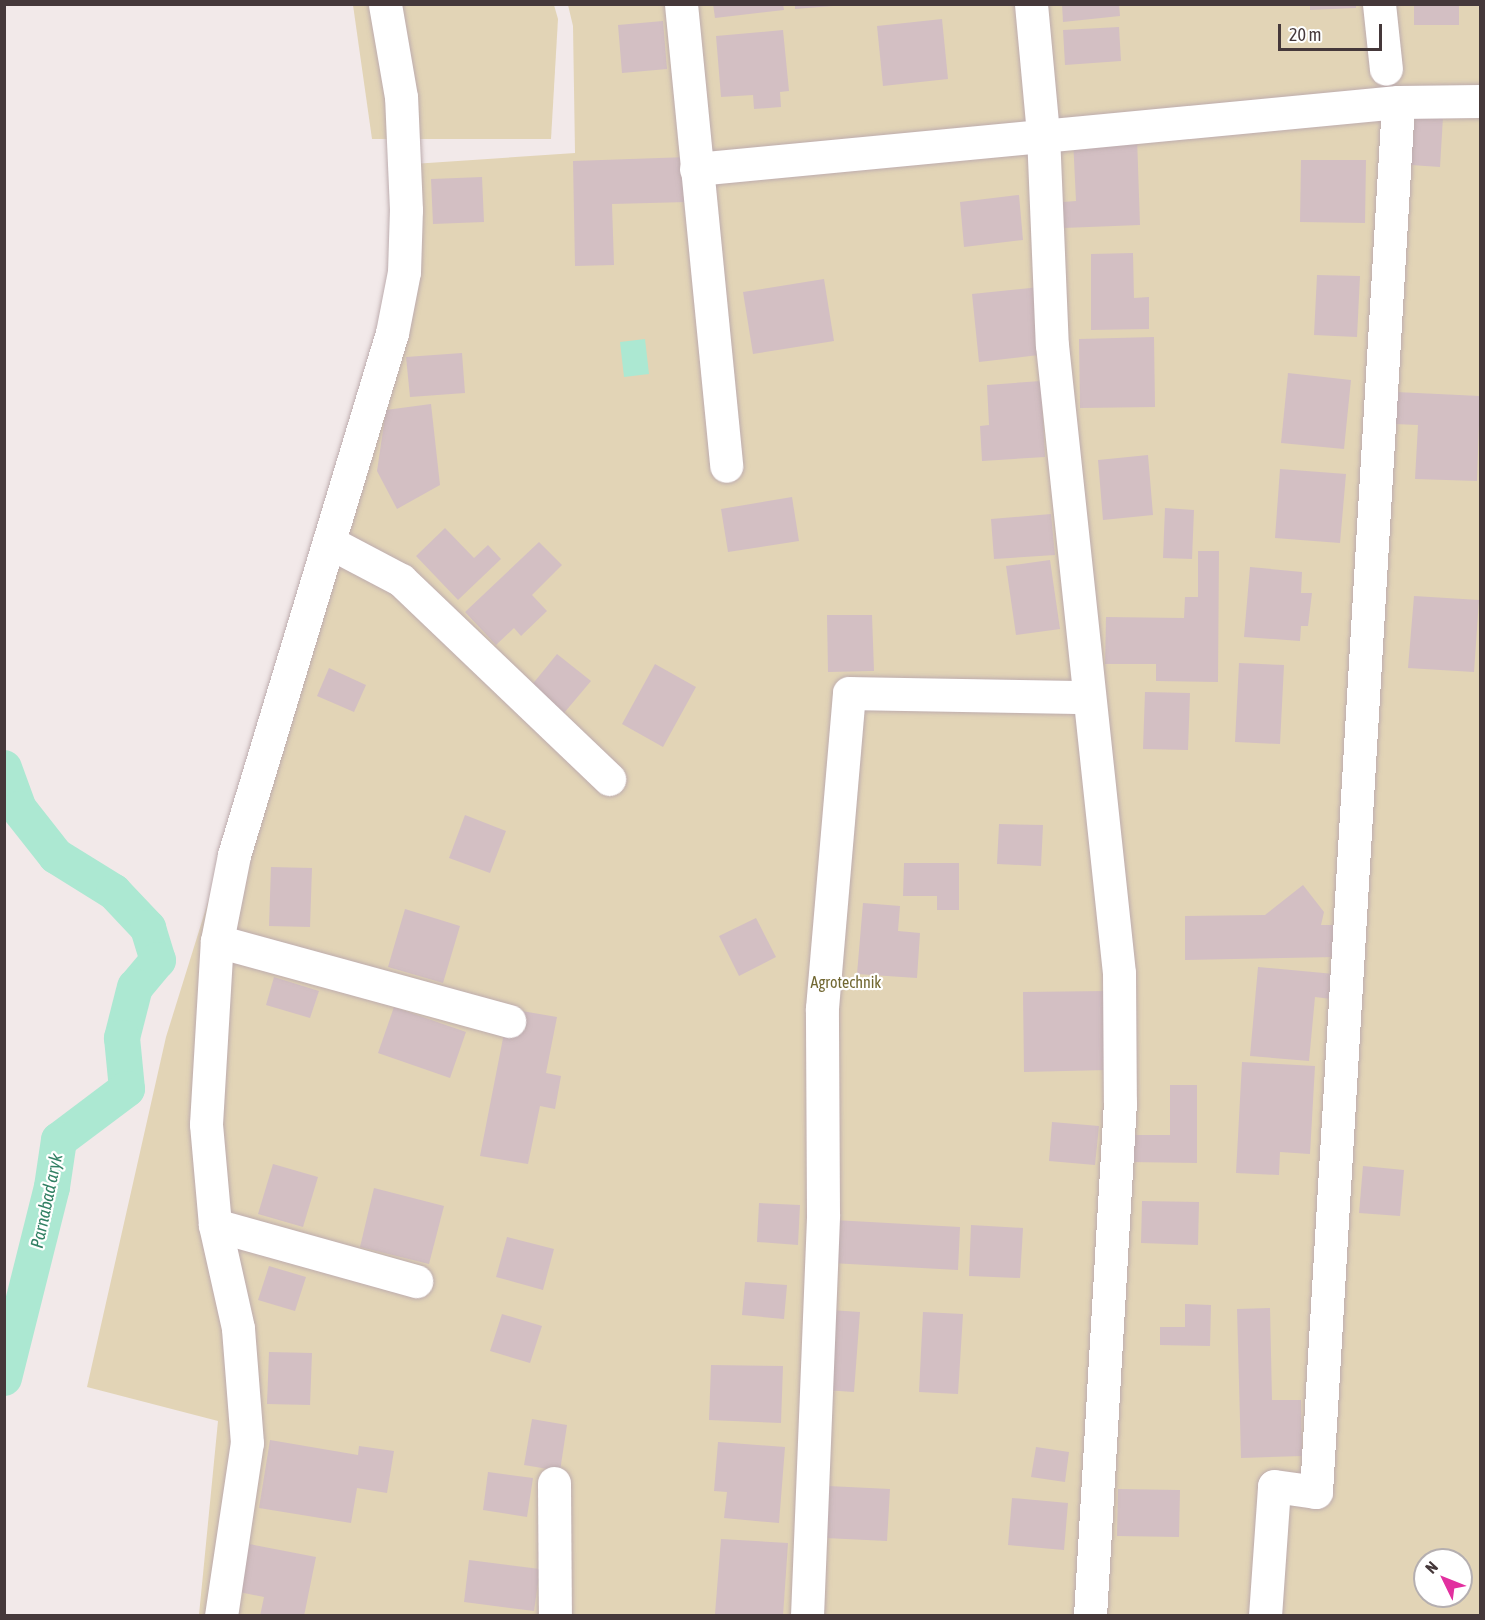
<!DOCTYPE html>
<style>
body{margin:0}
#map{position:relative;width:1485px;height:1620px;overflow:hidden;background:#f2e9e9;font-family:"Asap Condensed",sans-serif}
div>[style]{position:absolute}
[style*='--x']{left:calc(var(--x)*1px);top:calc(var(--y)*1px);width:calc(var(--w)*1px);rotate:calc(var(--a)*1deg)}
.green>*{inset:0;background:#e2d4b6}
.water>*{inset:0;background:#ace8d2}
.canal>*{height:36px;margin:-18px;padding:0 18px;transform-origin:18px;border-radius:18px;background:#ace8d2}
.building>*{inset:0;background:#d3bfc3}
.roads{filter:drop-shadow(0 0 2px #bdacae) drop-shadow(0 0 2px #bdacae)}
.minor>*{height:33px;margin:-16.5px;padding:0 16.5px;transform-origin:16.5px;border-radius:16.5px;background:#fff}
span{translate:-50% -50%;white-space:nowrap;text-align:center;line-height:1.15;-webkit-text-stroke:4.5px #fff;paint-order:stroke}
.park-label{font-size:16px;color:#716731}
.water-label{font-size:18px;color:#328064;font-style:italic}
.frame{position:absolute;inset:0;border:6px solid #45383a;pointer-events:none}
.north{position:absolute;left:1413px;top:1548px;width:60px;height:60px;box-sizing:border-box;background:#fff;border:2px solid #b5afb0;border-radius:50%;rotate:313deg;font-size:16px;font-weight:700;line-height:24px;text-align:center;color:#45383a}
.north::after{content:'';display:block;margin:auto;width:21px;height:27px;background:#e2309f;clip-path:polygon(50% 0,100% 100%,50% 72%,0 100%)}
.scale{position:absolute;left:1278px;top:24px;width:104px;height:27px;box-sizing:border-box;border:3px solid #45383a;border-top:0;padding-left:8px;font-size:18px;line-height:21px;white-space:nowrap;color:#45383a;-webkit-text-stroke:4px #fff;paint-order:stroke}
</style>
<div id="map">
<div class="green">
<div style="clip-path:polygon(353px 5px,554px 5px,558px 19px,551px 139px,372px 139px)"></div>
<div style="clip-path:polygon(evenodd,568px 5px,1480px 5px,1480px 1615px,199px 1615px,218px 1421px,87px 1387px,166px 1037px,404px 272px,398px 165px,575px 153px,573px 26px,568px 5px,1425px 1560px,1461px 1560px,1461px 1596px,1425px 1596px,1425px 1560px)"></div>
</div>
<div class="water">
<div style="clip-path:polygon(645px 339px,649px 374px,624px 377px,620px 342px)"></div>
</div>
<div class="canal">
<div style="--x:4;--y:768;--w:44;--a:69.9"></div>
<div style="--x:19;--y:809;--w:60;--a:51.8"></div>
<div style="--x:56;--y:856;--w:68;--a:31.8"></div>
<div style="--x:114;--y:892;--w:50;--a:46.6"></div>
<div style="--x:148;--y:928;--w:34;--a:73"></div>
<div style="--x:158;--y:960;--w:35;--a:130"></div>
<div style="--x:135;--y:987;--w:53;--a:104.3"></div>
<div style="--x:122;--y:1038;--w:51;--a:84.4"></div>
<div style="--x:127;--y:1089;--w:85;--a:143.1"></div>
<div style="--x:59;--y:1140;--w:48;--a:98.5"></div>
<div style="--x:52;--y:1187;--w:197;--a:104.1"></div>
</div>
<div class="building">
<div style="clip-path:polygon(713px 4px,783px 4px,784px 10px,715px 18px)"></div>
<div style="clip-path:polygon(795px 4px,833px 4px,833px 6px,795px 9px)"></div>
<div style="clip-path:polygon(1062px 4px,1119px 4px,1120px 16px,1063px 22px)"></div>
<div style="clip-path:polygon(1310px 4px,1356px 4px,1356px 8px,1310px 10px)"></div>
<div style="clip-path:polygon(1414px 4px,1459px 4px,1459px 25px,1414px 25px)"></div>
<div style="clip-path:polygon(942px 19px,948px 79px,883px 86px,877px 26px)"></div>
<div style="clip-path:polygon(663px 21px,667px 69px,622px 73px,618px 25px)"></div>
<div style="clip-path:polygon(1119px 27px,1121px 61px,1065px 65px,1063px 30px)"></div>
<div style="clip-path:polygon(783px 30px,789px 91px,780px 92px,781px 107px,754px 109px,753px 95px,721px 97px,716px 36px)"></div>
<div style="clip-path:polygon(1415px 115px,1443px 117px,1440px 167px,1411px 165px)"></div>
<div style="clip-path:polygon(1137px 137px,1140px 225px,1063px 228px,1063px 202px,1076px 201px,1073px 139px)"></div>
<div style="clip-path:polygon(688px 157px,688px 202px,612px 204px,614px 265px,575px 266px,573px 161px)"></div>
<div style="clip-path:polygon(1301px 160px,1366px 160px,1365px 223px,1300px 222px)"></div>
<div style="clip-path:polygon(482px 177px,484px 222px,433px 224px,431px 179px)"></div>
<div style="clip-path:polygon(1019px 195px,1023px 240px,964px 247px,960px 202px)"></div>
<div style="clip-path:polygon(1133px 253px,1134px 298px,1149px 297px,1149px 329px,1091px 330px,1091px 254px)"></div>
<div style="clip-path:polygon(1317px 275px,1360px 276px,1357px 337px,1314px 335px)"></div>
<div style="clip-path:polygon(824px 279px,834px 341px,753px 354px,743px 292px)"></div>
<div style="clip-path:polygon(1040px 287px,1047px 354px,979px 362px,972px 294px)"></div>
<div style="clip-path:polygon(1154px 337px,1155px 407px,1080px 408px,1079px 339px)"></div>
<div style="clip-path:polygon(462px 353px,465px 393px,410px 397px,406px 357px)"></div>
<div style="clip-path:polygon(1288px 373px,1351px 380px,1344px 449px,1281px 443px)"></div>
<div style="clip-path:polygon(1041px 381px,1045px 457px,982px 461px,980px 426px,989px 425px,987px 385px)"></div>
<div style="clip-path:polygon(1396px 392px,1480px 396px,1477px 481px,1415px 479px,1418px 425px,1394px 424px)"></div>
<div style="clip-path:polygon(431px 404px,440px 485px,397px 509px,377px 471px,386px 410px)"></div>
<div style="clip-path:polygon(1148px 455px,1153px 515px,1103px 520px,1098px 460px)"></div>
<div style="clip-path:polygon(1280px 469px,1346px 474px,1340px 543px,1275px 538px)"></div>
<div style="clip-path:polygon(792px 497px,799px 541px,728px 552px,721px 509px)"></div>
<div style="clip-path:polygon(1165px 508px,1194px 510px,1192px 559px,1163px 558px)"></div>
<div style="clip-path:polygon(1051px 514px,1055px 555px,994px 559px,991px 519px)"></div>
<div style="clip-path:polygon(445px 528px,474px 558px,488px 545px,501px 559px,458px 600px,416px 556px)"></div>
<div style="clip-path:polygon(539px 542px,562px 565px,532px 595px,547px 611px,521px 636px,514px 628px,496px 645px,465px 612px)"></div>
<div style="clip-path:polygon(1198px 551px,1219px 551px,1218px 682px,1156px 681px,1156px 664px,1105px 664px,1106px 617px,1184px 618px,1185px 597px,1198px 597px)"></div>
<div style="clip-path:polygon(1050px 560px,1060px 629px,1016px 635px,1006px 566px)"></div>
<div style="clip-path:polygon(1250px 567px,1302px 572px,1301px 593px,1312px 593px,1308px 626px,1301px 626px,1300px 641px,1244px 637px)"></div>
<div style="clip-path:polygon(1414px 596px,1479px 600px,1474px 672px,1408px 668px)"></div>
<div style="clip-path:polygon(827px 615px,872px 615px,874px 671px,828px 672px)"></div>
<div style="clip-path:polygon(557px 654px,591px 681px,564px 713px,531px 686px)"></div>
<div style="clip-path:polygon(1239px 663px,1284px 665px,1280px 744px,1235px 742px)"></div>
<div style="clip-path:polygon(655px 664px,696px 687px,663px 747px,622px 724px)"></div>
<div style="clip-path:polygon(329px 668px,366px 685px,354px 712px,317px 696px)"></div>
<div style="clip-path:polygon(1145px 692px,1190px 693px,1188px 750px,1143px 749px)"></div>
<div style="clip-path:polygon(465px 815px,506px 831px,490px 873px,449px 858px)"></div>
<div style="clip-path:polygon(999px 824px,1043px 825px,1041px 866px,997px 864px)"></div>
<div style="clip-path:polygon(904px 863px,959px 863px,959px 910px,937px 910px,937px 896px,903px 896px)"></div>
<div style="clip-path:polygon(271px 867px,312px 868px,310px 927px,269px 926px)"></div>
<div style="clip-path:polygon(1303px 885px,1324px 912px,1321px 925px,1334px 925px,1335px 957px,1185px 960px,1185px 916px,1265px 915px)"></div>
<div style="clip-path:polygon(863px 903px,900px 906px,898px 931px,920px 933px,917px 978px,857px 974px)"></div>
<div style="clip-path:polygon(405px 909px,460px 926px,443px 983px,388px 967px)"></div>
<div style="clip-path:polygon(756px 918px,776px 957px,739px 976px,719px 936px)"></div>
<div style="clip-path:polygon(1258px 967px,1334px 974px,1331px 999px,1315px 997px,1309px 1061px,1250px 1056px)"></div>
<div style="clip-path:polygon(274px 977px,319px 991px,310px 1018px,266px 1005px)"></div>
<div style="clip-path:polygon(1106px 991px,1107px 1070px,1024px 1072px,1023px 992px)"></div>
<div style="clip-path:polygon(394px 1007px,466px 1032px,450px 1078px,378px 1053px)"></div>
<div style="clip-path:polygon(516px 1010px,557px 1017px,546px 1073px,561px 1076px,555px 1109px,540px 1106px,528px 1164px,480px 1156px,505px 1028px)"></div>
<div style="clip-path:polygon(1242px 1062px,1315px 1066px,1310px 1154px,1280px 1152px,1279px 1175px,1236px 1173px)"></div>
<div style="clip-path:polygon(1170px 1085px,1197px 1085px,1197px 1163px,1130px 1162px,1130px 1135px,1170px 1135px)"></div>
<div style="clip-path:polygon(1052px 1122px,1099px 1126px,1095px 1165px,1049px 1161px)"></div>
<div style="clip-path:polygon(273px 1164px,318px 1177px,303px 1227px,258px 1214px)"></div>
<div style="clip-path:polygon(1363px 1166px,1404px 1170px,1400px 1216px,1359px 1213px)"></div>
<div style="clip-path:polygon(374px 1188px,444px 1206px,429px 1264px,360px 1247px)"></div>
<div style="clip-path:polygon(1142px 1201px,1199px 1202px,1198px 1245px,1141px 1243px)"></div>
<div style="clip-path:polygon(759px 1203px,800px 1205px,798px 1245px,757px 1242px)"></div>
<div style="clip-path:polygon(834px 1220px,960px 1227px,958px 1270px,831px 1263px)"></div>
<div style="clip-path:polygon(971px 1225px,1023px 1228px,1020px 1278px,969px 1276px)"></div>
<div style="clip-path:polygon(507px 1237px,554px 1249px,543px 1290px,496px 1277px)"></div>
<div style="clip-path:polygon(269px 1266px,306px 1277px,295px 1311px,258px 1300px)"></div>
<div style="clip-path:polygon(745px 1282px,787px 1285px,784px 1319px,742px 1315px)"></div>
<div style="clip-path:polygon(1185px 1304px,1211px 1305px,1210px 1346px,1160px 1345px,1160px 1327px,1185px 1327px)"></div>
<div style="clip-path:polygon(1270px 1308px,1272px 1400px,1301px 1400px,1302px 1456px,1241px 1458px,1237px 1309px)"></div>
<div style="clip-path:polygon(830px 1310px,860px 1312px,854px 1392px,824px 1390px)"></div>
<div style="clip-path:polygon(923px 1312px,963px 1314px,958px 1394px,919px 1392px)"></div>
<div style="clip-path:polygon(502px 1314px,542px 1326px,530px 1363px,490px 1351px)"></div>
<div style="clip-path:polygon(269px 1352px,312px 1353px,310px 1405px,267px 1404px)"></div>
<div style="clip-path:polygon(711px 1365px,783px 1366px,781px 1423px,709px 1420px)"></div>
<div style="clip-path:polygon(532px 1419px,567px 1425px,560px 1471px,524px 1465px)"></div>
<div style="clip-path:polygon(270px 1440px,358px 1455px,359px 1446px,394px 1451px,387px 1493px,357px 1488px,351px 1523px,259px 1508px)"></div>
<div style="clip-path:polygon(718px 1442px,785px 1447px,779px 1523px,724px 1518px,727px 1492px,714px 1491px)"></div>
<div style="clip-path:polygon(1036px 1447px,1069px 1452px,1065px 1482px,1031px 1477px)"></div>
<div style="clip-path:polygon(488px 1472px,533px 1478px,527px 1517px,483px 1510px)"></div>
<div style="clip-path:polygon(828px 1486px,890px 1489px,887px 1541px,825px 1538px)"></div>
<div style="clip-path:polygon(1118px 1489px,1180px 1490px,1179px 1537px,1117px 1536px)"></div>
<div style="clip-path:polygon(1012px 1498px,1068px 1503px,1064px 1550px,1008px 1545px)"></div>
<div style="clip-path:polygon(721px 1539px,788px 1543px,783px 1616px,715px 1614px)"></div>
<div style="clip-path:polygon(249px 1544px,316px 1557px,304px 1616px,260px 1616px,264px 1597px,239px 1592px)"></div>
<div style="clip-path:polygon(469px 1560px,540px 1569px,534px 1611px,464px 1602px)"></div>
</div>
<div class="roads">
<div class="minor">
<div style="--x:681;--y:4;--w:464;--a:84.4"></div>
<div style="--x:1031;--y:4;--w:131;--a:84.7"></div>
<div style="--x:1043;--y:134;--w:211;--a:87.6"></div>
<div style="--x:1052;--y:345;--w:632;--a:83.91"></div>
<div style="--x:1119;--y:973;--w:129;--a:89.6"></div>
<div style="--x:1120;--y:1102;--w:515;--a:93.34"></div>
<div style="--x:1379;--y:4;--w:65;--a:83.9"></div>
<div style="--x:696;--y:169;--w:705;--a:-5.45"></div>
<div style="--x:1398;--y:102;--w:82;--a:-0.7"></div>
<div style="--x:329;--y:542;--w:81;--a:27.8"></div>
<div style="--x:401;--y:580;--w:288;--a:43.7"></div>
<div style="--x:217;--y:941;--w:303;--a:15.3"></div>
<div style="--x:215;--y:1225;--w:209;--a:15.6"></div>
<div style="--x:554;--y:1483;--w:133;--a:89.6"></div>
<div style="--x:221;--y:1616;--w:175;--a:-81.5"></div>
<div style="--x:247;--y:1443;--w:115;--a:-94.5"></div>
<div style="--x:238;--y:1328;--w:106;--a:-102.6"></div>
<div style="--x:215;--y:1225;--w:101;--a:-95.1"></div>
<div style="--x:206;--y:1124;--w:183;--a:-86.6"></div>
<div style="--x:217;--y:941;--w:88;--a:-78.8"></div>
<div style="--x:234;--y:855;--w:545;--a:-73.16"></div>
<div style="--x:392;--y:333;--w:62;--a:-78.9"></div>
<div style="--x:404;--y:272;--w:62;--a:-88.2"></div>
<div style="--x:406;--y:210;--w:113;--a:-92.5"></div>
<div style="--x:401;--y:97;--w:94;--a:-99.8"></div>
<div style="--x:807;--y:1616;--w:402;--a:-87.7"></div>
<div style="--x:823;--y:1214;--w:206;--a:-90.3"></div>
<div style="--x:822;--y:1008;--w:316;--a:-85.1"></div>
<div style="--x:849;--y:693;--w:240;--a:1"></div>
<div style="--x:1265;--y:1616;--w:130;--a:-86"></div>
<div style="--x:1274;--y:1486;--w:42;--a:8.1"></div>
<div style="--x:1316;--y:1492;--w:1392;--a:-86.62"></div>
</div>
</div>
<div class="park-label">
<span style="left:846px;top:982px">Agrotechnik</span>
</div>
<div class="water-label">
<span style="left:47px;top:1201px;rotate:-78deg">Parnabad aryk</span>
</div>
<div class="frame"></div>
<div class="north">N</div>
<div class="scale">20 m</div>
</div>
